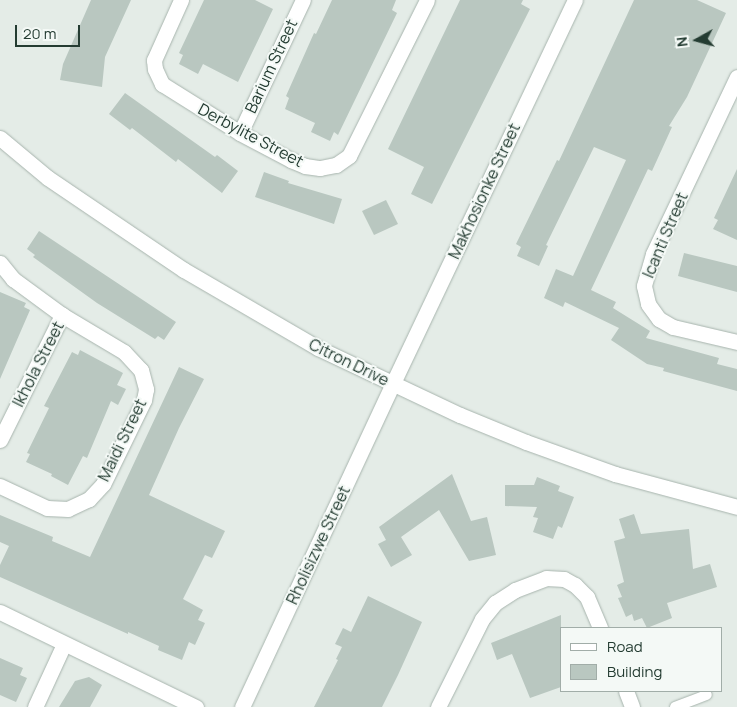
<!DOCTYPE html>
<style>
body{margin:0}
#map{position:relative;width:737px;height:707px;overflow:hidden;background:#e4ece7;font-family:Manrope,sans-serif}
div>[style]{position:absolute}
[style*='--x']{left:calc(var(--x)*1px);top:calc(var(--y)*1px);width:calc(var(--w)*1px);rotate:calc(var(--a)*1deg)}
.building>*{inset:0;background:#b9c7c0}
.roads{filter:drop-shadow(0 0 1px #a7b4ad) drop-shadow(0 0 1px #a7b4ad)}
.lane>*{height:10px;margin:-5px;padding:0 5px;transform-origin:5px;border-radius:5px;background:#fff}
.street>*{height:15px;margin:-7.5px;padding:0 7.5px;transform-origin:7.5px;border-radius:7.5px;background:#fff}
.secondary>*{height:15px;margin:-7.5px;padding:0 7.5px;transform-origin:7.5px;border-radius:7.5px;background:#fff}
span{translate:-50% -50%;white-space:nowrap;text-align:center;line-height:1.15;-webkit-text-stroke:4px #f4f9f6;paint-order:stroke}
.street-label{font-size:16px;color:#243c32}
.legend{position:absolute;left:560px;top:627px;width:162px;height:65px;box-sizing:border-box;background:#f4f9f6;border:1px solid #a1ada8;margin:0;padding:6px 9px;list-style:none;font-size:15px;color:#243c32}
.legend li{display:flex;align-items:center;gap:10px;height:25px}
.legend b{width:25px;border:1px solid #a1ada8}
.north{position:absolute;left:672px;top:15px;width:50px;height:50px;-webkit-text-stroke:4px #f4f9f6;paint-order:stroke;rotate:263deg;font-size:14px;font-weight:700;line-height:20px;text-align:center;color:#243c32}
.north::after{content:'';display:block;margin:auto;width:18px;height:22px;background:#243c32;clip-path:polygon(50% 0,100% 100%,50% 72%,0 100%)}
.scale{position:absolute;left:15px;top:25px;width:65px;height:22px;box-sizing:border-box;border:2px solid #243c32;border-top:0;padding-left:6px;font-size:15px;line-height:18px;white-space:nowrap;color:#243c32;-webkit-text-stroke:4px #f4f9f6;paint-order:stroke}
</style>
<div id="map">
<div class="building">
<div style="clip-path:polygon(91px 0,131px 0,105px 57px,102px 87px,60px 80px,63px 64px)"></div>
<div style="clip-path:polygon(204px 0,255px 0,273px 9px,238px 82px,203px 64px,198px 74px,179px 64px,183px 55px,179px 53px)"></div>
<div style="clip-path:polygon(332px 0,396px 0,392px 10px,397px 13px,338px 135px,334px 132px,330px 141px,311px 132px,315px 123px,285px 109px,289px 98px,286px 96px,314px 33px,316px 34px)"></div>
<div style="clip-path:polygon(460px 0,523px 0,521px 4px,530px 9px,432px 204px,411px 194px,424px 167px,388px 149px)"></div>
<div style="clip-path:polygon(634px 0,697px 0,726px 13px,687px 97px,669px 126px,672px 127px,652px 171px,648px 169px,591px 290px,616px 302px,613px 308px,650px 331px,646px 338px,719px 358px,717px 364px,737px 369px,737px 391px,663px 371px,664px 368px,647px 364px,611px 340px,619px 328px,565px 302px,563px 307px,544px 298px,556px 269px,573px 276px,626px 160px,594px 147px,546px 245px,548px 246px,539px 266px,517px 256px,521px 247px,516px 244px,557px 160px,559px 161px)"></div>
<div style="clip-path:polygon(125px 93px,215px 157px,217px 155px,238px 171px,222px 193px,178px 159px,176px 162px,132px 128px,130px 130px,109px 114px)"></div>
<div style="clip-path:polygon(737px 169px,737px 240px,713px 229px,718px 220px,714px 218px)"></div>
<div style="clip-path:polygon(264px 172px,289px 181px,288px 183px,342px 199px,334px 224px,255px 197px)"></div>
<div style="clip-path:polygon(386px 200px,398px 224px,374px 235px,362px 211px)"></div>
<div style="clip-path:polygon(39px 231px,176px 322px,164px 340px,158px 336px,155px 339px,97px 303px,33px 257px,35px 255px,27px 249px)"></div>
<div style="clip-path:polygon(684px 253px,737px 266px,737px 292px,678px 276px)"></div>
<div style="clip-path:polygon(0 292px,26px 303px,24px 307px,30px 310px,0 379px)"></div>
<div style="clip-path:polygon(80px 350px,123px 373px,117px 385px,126px 389px,118px 405px,111px 401px,87px 458px,83px 456px,68px 485px,51px 476px,52px 474px,26px 462px,30px 454px,27px 453px,49px 408px,44px 406px,72px 352px,78px 355px)"></div>
<div style="clip-path:polygon(179px 367px,204px 379px,179px 428px,149px 495px,225px 531px,212px 558px,205px 555px,183px 599px,203px 610px,198px 620px,205px 623px,195px 645px,189px 642px,182px 660px,158px 650px,159px 646px,128px 632px,128px 634px,0 577px,0 565px,9px 546px,0 542px,0 515px,53px 537px,52px 541px,90px 557px)"></div>
<div style="clip-path:polygon(452px 474px,471px 521px,487px 517px,496px 555px,469px 561px,439px 510px,401px 537px,412px 555px,391px 567px,378px 544px,386px 540px,379px 527px)"></div>
<div style="clip-path:polygon(537px 477px,560px 486px,558px 491px,574px 497px,562px 528px,558px 526px,553px 539px,533px 532px,538px 518px,533px 517px,537px 507px,505px 506px,505px 485px,534px 485px)"></div>
<div style="clip-path:polygon(634px 514px,641px 534px,689px 529px,693px 569px,710px 564px,717px 587px,667px 603px,672px 618px,647px 628px,642px 618px,634px 621px,632px 614px,626px 617px,618px 598px,622px 597px,617px 585px,624px 582px,614px 541px,625px 538px,619px 519px)"></div>
<div style="clip-path:polygon(368px 596px,422px 622px,398px 675px,382px 707px,314px 707px,338px 660px,336px 659px,342px 647px,335px 644px,343px 628px,351px 632px)"></div>
<div style="clip-path:polygon(561px 615px,561px 687px,530px 698px,512px 654px,497px 660px,491px 643px)"></div>
<div style="clip-path:polygon(0 658px,23px 668px,20px 675px,27px 678px,16px 702px,0 695px)"></div>
<div style="clip-path:polygon(89px 677px,102px 685px,90px 707px,59px 707px,75px 681px)"></div>
</div>
<div class="roads">
<div class="lane">
<div style="--x:675;--y:707;--w:34;--a:-21"></div>
</div>
<div class="street">
<div style="--x:181;--y:0;--w:66;--a:114.2"></div>
<div style="--x:154;--y:60;--w:9;--a:84"></div>
<div style="--x:155;--y:69;--w:17;--a:65"></div>
<div style="--x:162;--y:84;--w:92;--a:32.1"></div>
<div style="--x:240;--y:133;--w:58;--a:27.9"></div>
<div style="--x:291;--y:160;--w:15;--a:23"></div>
<div style="--x:305;--y:166;--w:15;--a:8"></div>
<div style="--x:320;--y:168;--w:16;--a:-11"></div>
<div style="--x:336;--y:165;--w:16;--a:-35"></div>
<div style="--x:349;--y:156;--w:174;--a:-63.4"></div>
<div style="--x:737;--y:77;--w:196;--a:115.4"></div>
<div style="--x:653;--y:254;--w:33;--a:106"></div>
<div style="--x:644;--y:286;--w:18;--a:77"></div>
<div style="--x:648;--y:304;--w:19;--a:54"></div>
<div style="--x:659;--y:319;--w:16;--a:30"></div>
<div style="--x:673;--y:327;--w:66;--a:13.2"></div>
<div style="--x:240;--y:133;--w:147;--a:-64.7"></div>
<div style="--x:0;--y:263;--w:21;--a:51"></div>
<div style="--x:13;--y:279;--w:61;--a:36.3"></div>
<div style="--x:62;--y:315;--w:72;--a:30.8"></div>
<div style="--x:124;--y:352;--w:25;--a:47"></div>
<div style="--x:141;--y:370;--w:20;--a:75"></div>
<div style="--x:146;--y:389;--w:11;--a:100"></div>
<div style="--x:144;--y:400;--w:93;--a:116"></div>
<div style="--x:103;--y:484;--w:21;--a:133"></div>
<div style="--x:89;--y:499;--w:23;--a:155"></div>
<div style="--x:68;--y:509;--w:21;--a:-177"></div>
<div style="--x:47;--y:508;--w:52;--a:-154.9"></div>
<div style="--x:0;--y:440;--w:140;--a:-63.6"></div>
<div style="--x:0;--y:612;--w:218;--a:25.9"></div>
<div style="--x:626;--y:691;--w:17;--a:69"></div>
<div style="--x:35;--y:707;--w:69;--a:-65.3"></div>
<div style="--x:242;--y:707;--w:357;--a:-65"></div>
<div style="--x:393;--y:383;--w:424;--a:-64.6"></div>
<div style="--x:438;--y:707;--w:98;--a:-63.4"></div>
<div style="--x:482;--y:619;--w:21;--a:-51"></div>
<div style="--x:495;--y:603;--w:24;--a:-33"></div>
<div style="--x:515;--y:590;--w:33;--a:-21"></div>
<div style="--x:546;--y:578;--w:18;--a:3"></div>
<div style="--x:564;--y:579;--w:13;--a:29"></div>
<div style="--x:575;--y:585;--w:17;--a:45"></div>
<div style="--x:587;--y:597;--w:34;--a:67"></div>
</div>
<div class="secondary">
<div style="--x:0;--y:138;--w:62;--a:39.8"></div>
<div style="--x:48;--y:178;--w:164;--a:34.1"></div>
<div style="--x:184;--y:270;--w:155;--a:30.2"></div>
<div style="--x:318;--y:348;--w:157;--a:25.3"></div>
<div style="--x:460;--y:415;--w:71;--a:22.2"></div>
<div style="--x:526;--y:442;--w:95;--a:19.8"></div>
<div style="--x:615;--y:474;--w:126;--a:15.1"></div>
</div>
</div>
<div class="street-label">
<span style="left:271px;top:66px;rotate:-65deg">Barium Street</span>
<span style="left:251px;top:135px;rotate:28deg">Derbylite Street</span>
<span style="left:484px;top:191px;rotate:-65deg">Makhosionke Street</span>
<span style="left:665px;top:235px;rotate:-67deg">Icanti Street</span>
<span style="left:349px;top:362px;rotate:26deg">Citron Drive</span>
<span style="left:38px;top:364px;rotate:-63deg">Ikhola Street</span>
<span style="left:122px;top:440px;rotate:-64deg">Maidi Street</span>
<span style="left:318px;top:545px;rotate:-65deg">Rholisizwe Street</span>
</div>
<ul class="legend">
<li><b style="height:6px;background:#fff"></b>Road</li>
<li><b style="height:14px;background:#b9c7c0"></b>Building</li>
</ul>
<div class="north">N</div>
<div class="scale">20 m</div>
</div>
